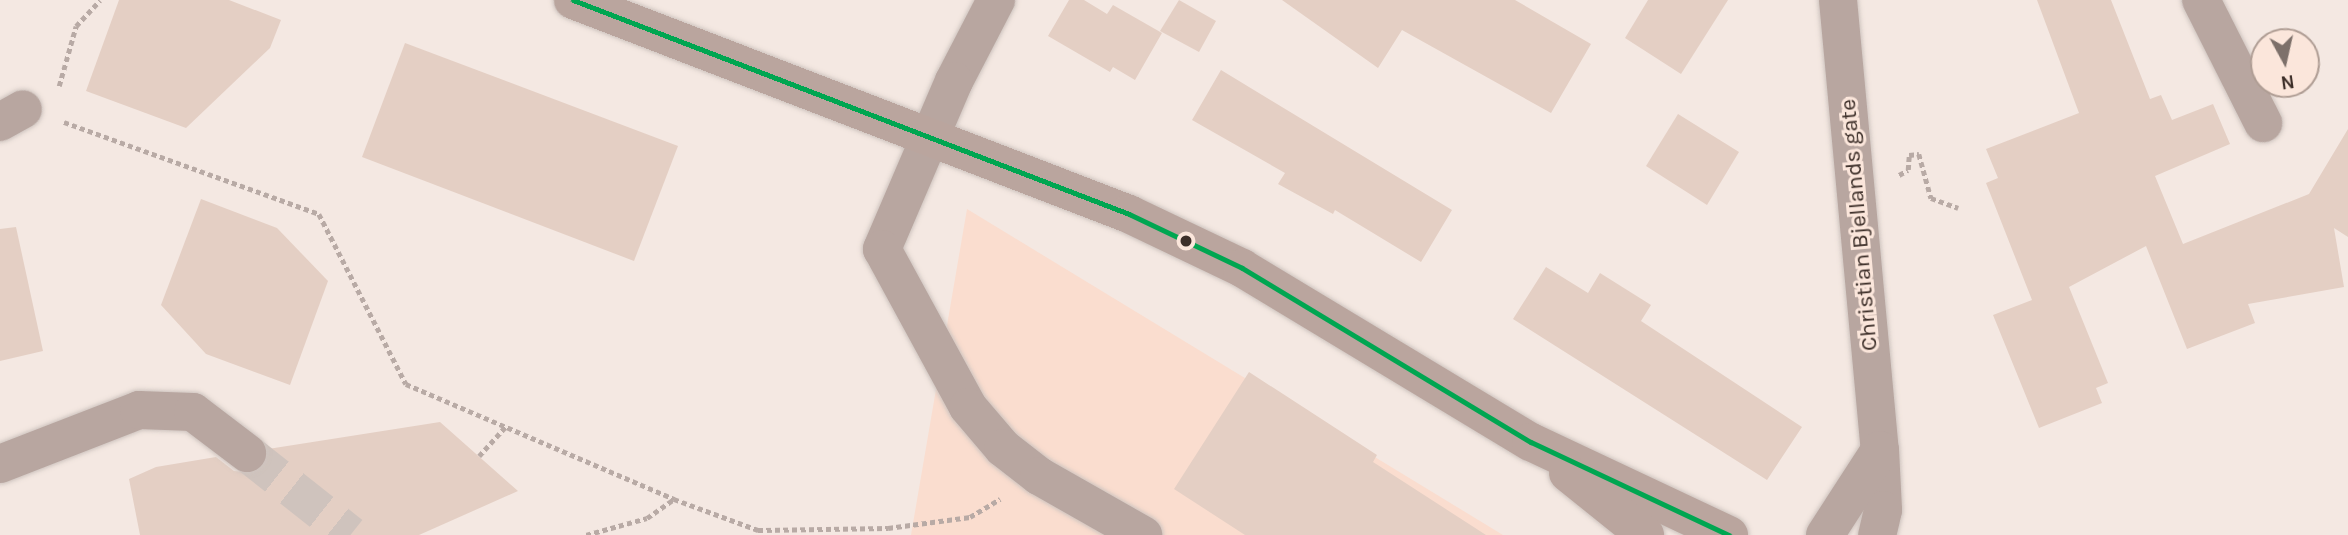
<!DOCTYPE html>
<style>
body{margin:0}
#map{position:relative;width:2348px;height:535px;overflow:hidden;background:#f4e8e2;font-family:Karla,sans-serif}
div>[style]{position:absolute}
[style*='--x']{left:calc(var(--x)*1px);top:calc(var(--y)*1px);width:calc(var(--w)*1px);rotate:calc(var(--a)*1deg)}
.built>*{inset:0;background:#faddcf}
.building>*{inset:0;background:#e4cfc4}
.minor-tunnel>*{height:38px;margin-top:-19px;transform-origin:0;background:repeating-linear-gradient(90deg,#cfc3bd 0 38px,transparent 0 57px)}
.path>*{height:4.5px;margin-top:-2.25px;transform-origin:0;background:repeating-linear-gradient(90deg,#b8aaa5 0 5px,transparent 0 8.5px)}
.roads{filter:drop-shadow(0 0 2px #cec4bf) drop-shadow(0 0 2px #cec4bf)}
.minor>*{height:38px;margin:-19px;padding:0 19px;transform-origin:19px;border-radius:19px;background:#b8a6a0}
.major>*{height:38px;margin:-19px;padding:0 19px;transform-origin:19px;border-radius:19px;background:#baa59e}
.bus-1>*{height:5px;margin:-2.5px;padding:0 2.5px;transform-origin:2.5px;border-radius:2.5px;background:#00a651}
.dots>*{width:19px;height:19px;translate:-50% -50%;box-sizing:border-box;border:4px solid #fbe6db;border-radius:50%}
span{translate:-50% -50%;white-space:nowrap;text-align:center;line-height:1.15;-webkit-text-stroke:6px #fbe6db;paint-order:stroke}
.street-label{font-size:23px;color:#3d2f29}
.north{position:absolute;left:2250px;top:28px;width:70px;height:70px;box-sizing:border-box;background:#fbe6db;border:2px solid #af9d94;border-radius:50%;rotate:172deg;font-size:19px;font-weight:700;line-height:28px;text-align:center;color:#3d2f29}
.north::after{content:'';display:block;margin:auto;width:24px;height:32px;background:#7d706a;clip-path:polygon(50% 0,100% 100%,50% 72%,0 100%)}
</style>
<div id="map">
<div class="built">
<div style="clip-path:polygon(967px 209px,1503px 535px,911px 535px)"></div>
</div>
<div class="building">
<div style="clip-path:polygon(119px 0,229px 0,281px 20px,270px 48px,186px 128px,86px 91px)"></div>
<div style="clip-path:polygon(1069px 0,1084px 0,1107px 14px,1113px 5px,1162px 33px,1135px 80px,1113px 67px,1110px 72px,1048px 36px)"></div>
<div style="clip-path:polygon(1179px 0,1216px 21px,1199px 52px,1160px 31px)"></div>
<div style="clip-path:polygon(1282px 0,1515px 0,1591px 44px,1551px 113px,1402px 30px,1378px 68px)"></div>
<div style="clip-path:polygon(1648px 0,1728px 0,1681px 74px,1625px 38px)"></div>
<div style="clip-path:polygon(2037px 0,2111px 0,2150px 99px,2161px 95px,2172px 120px,2213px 104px,2230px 144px,2155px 176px,2183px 244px,2309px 194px,2348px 129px,2348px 237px,2334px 228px,2344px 287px,2248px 304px,2255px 323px,2187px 349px,2146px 246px,2069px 287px,2108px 383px,2096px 388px,2102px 403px,2039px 428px,1993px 315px,2032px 300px,1986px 183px,1998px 178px,1986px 149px,2079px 113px)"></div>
<div style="clip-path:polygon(405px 43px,678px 146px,634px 261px,362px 157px)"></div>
<div style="clip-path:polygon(1221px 70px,1452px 210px,1421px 262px,1335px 210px,1333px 214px,1278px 184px,1285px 173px,1192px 120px)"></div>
<div style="clip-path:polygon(1678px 114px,1739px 152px,1707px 205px,1646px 166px)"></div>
<div style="clip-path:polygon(201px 199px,277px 228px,328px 281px,290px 385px,206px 354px,161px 305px)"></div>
<div style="clip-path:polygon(16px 227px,43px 351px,0 361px,0 229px)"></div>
<div style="clip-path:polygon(1546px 267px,1588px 293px,1600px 273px,1651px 305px,1641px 321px,1802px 427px,1767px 480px,1513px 319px)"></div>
<div style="clip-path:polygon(1249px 372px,1377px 455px,1373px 462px,1486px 535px,1245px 535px,1174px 489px)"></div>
<div style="clip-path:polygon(440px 422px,518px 491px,419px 535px,140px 535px,129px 479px,156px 467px,216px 457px,234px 471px,255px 473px,265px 466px,268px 449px)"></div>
</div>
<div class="minor-tunnel">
<div style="--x:247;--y:453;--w:132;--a:38.3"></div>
</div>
<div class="path">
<div style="--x:59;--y:86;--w:62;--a:-74.2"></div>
<div style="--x:76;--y:26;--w:35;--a:-47"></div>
<div style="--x:64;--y:122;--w:271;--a:19.8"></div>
<div style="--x:319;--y:214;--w:191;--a:62.9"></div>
<div style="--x:406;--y:384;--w:292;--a:23.2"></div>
<div style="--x:674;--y:499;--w:90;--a:20.3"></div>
<div style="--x:758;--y:530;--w:130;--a:-0.9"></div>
<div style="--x:888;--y:528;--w:83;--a:-7.6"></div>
<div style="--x:970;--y:517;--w:35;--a:-31"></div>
<div style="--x:1899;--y:175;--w:10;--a:-29"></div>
<div style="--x:1908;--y:170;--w:15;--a:-86"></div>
<div style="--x:1909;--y:155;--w:10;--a:-6"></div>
<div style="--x:1919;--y:154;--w:46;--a:74.7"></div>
<div style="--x:1931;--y:198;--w:29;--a:20"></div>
<div style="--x:479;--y:456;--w:42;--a:-47.9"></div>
<div style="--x:586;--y:535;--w:63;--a:-15.6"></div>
<div style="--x:647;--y:518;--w:33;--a:-35"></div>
</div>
<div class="roads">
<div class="minor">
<div style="--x:996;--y:0;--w:91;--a:117.4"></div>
<div style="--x:954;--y:81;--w:183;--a:113.2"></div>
<div style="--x:882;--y:249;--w:180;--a:61.4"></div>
<div style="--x:968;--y:407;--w:54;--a:49.5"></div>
<div style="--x:1003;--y:448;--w:46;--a:37.9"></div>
<div style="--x:1039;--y:476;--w:120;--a:29.6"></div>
<div style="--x:1838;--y:0;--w:452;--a:84.7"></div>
<div style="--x:1880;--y:450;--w:60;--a:87.1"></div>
<div style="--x:1883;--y:510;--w:26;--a:103"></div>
<div style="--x:2201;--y:0;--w:138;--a:63.2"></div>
<div style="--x:0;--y:122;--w:26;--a:-29"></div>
<div style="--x:0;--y:464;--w:149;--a:-21.2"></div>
<div style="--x:139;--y:410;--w:54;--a:2.1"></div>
<div style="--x:193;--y:412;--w:68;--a:37.2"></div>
<div style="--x:1825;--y:535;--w:101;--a:-57.1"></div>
</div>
<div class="major">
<div style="--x:573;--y:0;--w:596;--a:21.05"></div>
<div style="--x:1129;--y:214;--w:125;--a:25.5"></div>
<div style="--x:1242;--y:268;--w:337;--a:31.1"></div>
<div style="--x:1531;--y:442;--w:219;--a:25.2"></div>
<div style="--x:1568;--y:473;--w:99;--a:38.8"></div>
</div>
</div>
<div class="bus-1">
<div style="--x:573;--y:0;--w:596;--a:21.05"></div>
<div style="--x:1129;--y:214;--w:125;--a:25.5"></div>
<div style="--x:1242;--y:268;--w:337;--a:31.1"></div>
<div style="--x:1531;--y:442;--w:219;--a:25.2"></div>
</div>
<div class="dots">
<div style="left:1186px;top:241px;background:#3d2f29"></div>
</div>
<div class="street-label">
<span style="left:1859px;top:225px;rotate:-95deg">Christian Bjellands gate</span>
</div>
<div class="north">N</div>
</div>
